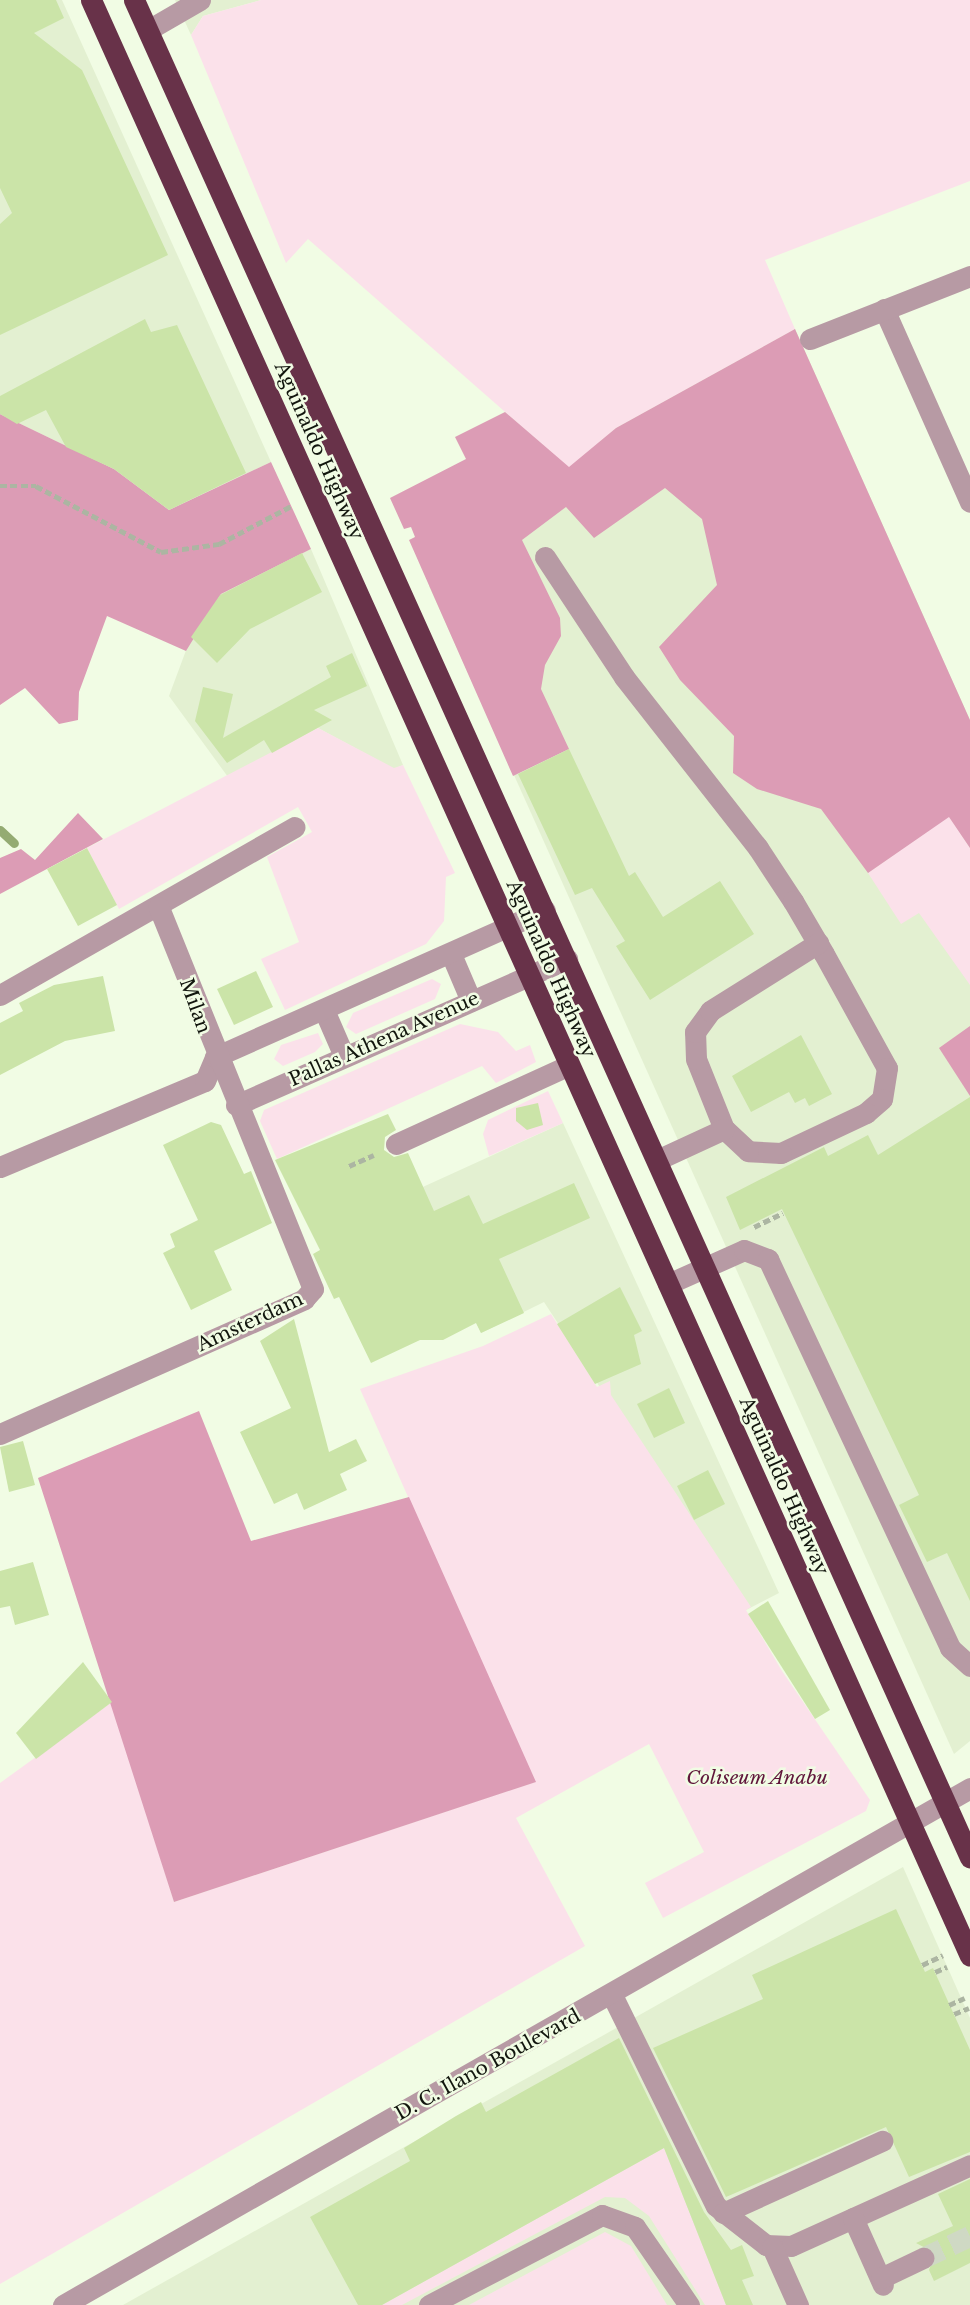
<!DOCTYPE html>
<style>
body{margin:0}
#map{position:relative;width:970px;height:2305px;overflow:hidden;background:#f1fce4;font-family:"Libre Baskerville",serif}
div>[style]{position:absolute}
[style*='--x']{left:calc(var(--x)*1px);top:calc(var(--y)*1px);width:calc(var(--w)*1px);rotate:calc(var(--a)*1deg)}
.built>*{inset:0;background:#e3f0d1}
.green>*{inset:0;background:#fbe1ea}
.forest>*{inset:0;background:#dc9cb5}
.stream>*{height:9px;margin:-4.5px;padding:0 4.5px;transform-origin:4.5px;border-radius:4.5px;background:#94ab72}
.building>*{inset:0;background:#cbe4a8}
.minor-tunnel>*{height:21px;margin-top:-10.5px;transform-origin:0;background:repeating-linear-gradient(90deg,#cfd9c4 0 21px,transparent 0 31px)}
.path>*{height:4.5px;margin-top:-2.25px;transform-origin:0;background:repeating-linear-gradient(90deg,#acb5a2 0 7px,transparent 0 10.5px)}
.minor>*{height:21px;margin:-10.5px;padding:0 10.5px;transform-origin:10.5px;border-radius:10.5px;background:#b79aa4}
.highway>*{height:21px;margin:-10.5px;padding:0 10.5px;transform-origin:10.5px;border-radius:10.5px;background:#683249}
span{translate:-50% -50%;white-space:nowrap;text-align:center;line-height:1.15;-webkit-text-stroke:5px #f1fce4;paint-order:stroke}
.street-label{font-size:19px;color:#11150d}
.park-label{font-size:19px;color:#60163b;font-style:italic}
</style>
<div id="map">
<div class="built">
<div style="clip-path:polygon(0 0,62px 0,271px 462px,169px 510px,114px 469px,0 414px)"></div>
<div style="clip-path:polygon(175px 0,261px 0,203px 16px,191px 35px)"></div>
<div style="clip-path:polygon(795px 329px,970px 720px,970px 1741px,954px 1754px,429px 586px)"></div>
<div style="clip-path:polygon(311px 549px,403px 765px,394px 769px,318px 728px,228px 777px,169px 696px,191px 637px,221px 594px)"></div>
<div style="clip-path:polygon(563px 1123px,779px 1593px,746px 1610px,544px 1302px,481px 1333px,414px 1191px)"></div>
<div style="clip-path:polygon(903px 1867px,970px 2018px,970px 2305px,123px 2305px)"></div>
</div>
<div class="green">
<div style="clip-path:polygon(261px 0,970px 0,970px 181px,765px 260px,795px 329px,616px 428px,569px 468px,308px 239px,286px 263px,191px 35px,203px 16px)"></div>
<div style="clip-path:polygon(318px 728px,394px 768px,403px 765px,455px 873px,446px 877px,444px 921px,426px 944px,285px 1010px,261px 959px,299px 942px,267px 857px,312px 832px,298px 807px,119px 909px,87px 848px)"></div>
<div style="clip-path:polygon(949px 816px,970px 848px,970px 985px,919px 913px,901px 924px,868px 873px)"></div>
<div style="clip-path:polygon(432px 979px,441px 984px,435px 999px,356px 1034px,346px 1027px,353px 1013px)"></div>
<div style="clip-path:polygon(460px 1024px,498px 1032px,516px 1051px,530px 1045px,536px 1062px,496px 1083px,482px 1066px,277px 1159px,260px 1121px,264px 1110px)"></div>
<div style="clip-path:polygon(318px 1033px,323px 1044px,315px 1052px,283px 1066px,274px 1059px,281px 1045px)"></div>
<div style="clip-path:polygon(548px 1091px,563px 1123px,489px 1156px,483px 1134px,488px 1120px)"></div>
<div style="clip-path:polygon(551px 1314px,597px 1387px,610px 1381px,611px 1395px,751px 1607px,746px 1610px,782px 1671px,870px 1800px,866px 1811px,663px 1918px,645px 1883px,704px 1852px,649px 1744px,516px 1818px,585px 1946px,0 2284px,0 1783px,112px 1702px,174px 1902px,535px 1782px,360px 1389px,483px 1346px)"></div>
<div style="clip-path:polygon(664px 2148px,726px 2305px,705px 2305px,649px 2216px,625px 2198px,605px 2197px,402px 2305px,382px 2305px)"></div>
<div style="clip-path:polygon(605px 2232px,631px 2246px,667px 2305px,469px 2305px)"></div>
</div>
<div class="forest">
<div style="clip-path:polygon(795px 329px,970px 720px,970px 848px,949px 817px,868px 873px,821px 809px,757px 789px,733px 773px,734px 736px,680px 680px,659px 647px,717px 585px,702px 519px,665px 488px,594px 538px,566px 507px,522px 540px,560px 618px,561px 636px,545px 665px,541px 689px,569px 749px,513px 776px,409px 540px,415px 537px,411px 527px,404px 529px,390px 498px,466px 459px,455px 437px,505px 412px,569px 467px,616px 428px)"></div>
<div style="clip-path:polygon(0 414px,114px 469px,169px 510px,271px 462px,311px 549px,221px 594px,186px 651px,107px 616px,79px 692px,78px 720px,59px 724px,25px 688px,0 705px)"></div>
<div style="clip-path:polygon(78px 813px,103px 839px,0 894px,0 858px,21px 849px,35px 860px)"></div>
<div style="clip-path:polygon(970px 1026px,970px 1096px,939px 1048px)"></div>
<div style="clip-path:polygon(199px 1411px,251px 1541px,409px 1497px,536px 1782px,174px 1902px,38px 1478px)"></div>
</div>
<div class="stream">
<div style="--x:0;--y:830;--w:19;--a:43"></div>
</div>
<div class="building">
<div style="clip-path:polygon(0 0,56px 0,64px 18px,34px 33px,82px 70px,168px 255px,0 335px,0 224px,12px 213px,0 188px)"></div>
<div style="clip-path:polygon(145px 319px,151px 332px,177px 325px,246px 473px,169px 510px,114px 469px,66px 447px,46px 410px,17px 424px,0 414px,0 396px)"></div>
<div style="clip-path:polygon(302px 553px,322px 592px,250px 629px,217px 663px,191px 637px,220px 595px)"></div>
<div style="clip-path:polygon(352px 653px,367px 686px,314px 710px,332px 720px,272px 753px,264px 740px,227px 763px,195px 721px,203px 687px,233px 694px,223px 738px,331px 677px,326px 666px)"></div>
<div style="clip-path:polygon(569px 749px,629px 876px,635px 872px,663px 917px,720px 881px,754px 934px,650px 1000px,616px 946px,625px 941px,592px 888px,575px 895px,518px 774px)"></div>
<div style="clip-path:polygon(87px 848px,117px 905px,78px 926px,47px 869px)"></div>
<div style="clip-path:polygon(256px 971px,273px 1007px,234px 1025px,217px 989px)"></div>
<div style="clip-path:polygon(103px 976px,115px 1031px,65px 1041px,0 1075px,0 1023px,23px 1011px,19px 1003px,54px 985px)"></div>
<div style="clip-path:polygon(801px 1035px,832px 1094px,809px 1106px,805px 1098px,795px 1103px,789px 1092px,751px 1112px,732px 1076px)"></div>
<div style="clip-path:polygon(970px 1097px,970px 1601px,947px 1553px,927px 1562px,899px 1505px,919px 1495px,782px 1209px,740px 1230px,726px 1197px,824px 1147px,828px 1156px,868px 1135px,878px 1155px)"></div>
<div style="clip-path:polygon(538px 1103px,543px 1125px,527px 1130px,516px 1121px,516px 1108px)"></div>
<div style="clip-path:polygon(388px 1114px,396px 1130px,385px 1137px,384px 1150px,394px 1157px,408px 1153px,434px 1211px,469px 1195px,483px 1224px,574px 1183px,590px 1218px,499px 1259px,524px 1313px,481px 1333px,476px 1323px,443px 1340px,420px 1340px,371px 1363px,339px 1297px,334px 1299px,313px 1254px,320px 1250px,275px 1160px)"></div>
<div style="clip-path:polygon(211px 1122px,221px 1125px,244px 1174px,251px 1171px,272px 1223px,214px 1251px,232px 1290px,191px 1310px,163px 1253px,175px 1247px,170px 1234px,198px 1220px,163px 1145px)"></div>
<div style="clip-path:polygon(620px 1287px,642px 1331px,634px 1335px,641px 1364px,595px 1384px,557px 1324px)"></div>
<div style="clip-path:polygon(294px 1319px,329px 1452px,356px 1439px,367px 1461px,340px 1474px,347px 1490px,304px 1510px,297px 1493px,274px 1504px,240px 1432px,291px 1408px,260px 1341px)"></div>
<div style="clip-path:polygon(669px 1388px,685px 1423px,654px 1438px,637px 1404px)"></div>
<div style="clip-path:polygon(23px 1441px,35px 1485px,9px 1492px,0 1447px)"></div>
<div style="clip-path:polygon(708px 1470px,725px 1504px,694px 1520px,677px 1486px)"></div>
<div style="clip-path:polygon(33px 1562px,49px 1615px,15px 1625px,10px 1606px,0 1608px,0 1571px)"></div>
<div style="clip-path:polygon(768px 1601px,830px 1710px,815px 1719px,748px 1614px)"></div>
<div style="clip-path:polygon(83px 1662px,112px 1702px,36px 1759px,16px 1733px)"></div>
<div style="clip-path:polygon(896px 1909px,925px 1972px,933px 1968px,970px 2050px,970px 2152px,909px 2177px,886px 2127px,726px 2197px,653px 2048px,763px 1999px,752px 1975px)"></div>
<div style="clip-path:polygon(619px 2038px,704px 2212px,731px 2250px,742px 2245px,754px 2276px,742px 2280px,753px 2305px,726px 2305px,664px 2148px,382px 2305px,358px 2305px,310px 2217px,410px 2161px,404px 2148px,456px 2116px,481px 2102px,486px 2112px)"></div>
<div style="clip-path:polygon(970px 2179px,970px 2263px,934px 2281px,929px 2270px,935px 2253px,916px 2243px,953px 2226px,938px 2194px)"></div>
</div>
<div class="minor-tunnel">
<div style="--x:923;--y:2258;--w:52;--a:-25.1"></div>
</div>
<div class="path">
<div style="--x:0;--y:486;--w:36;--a:0"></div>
<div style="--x:36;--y:486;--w:141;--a:27.8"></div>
<div style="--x:161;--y:552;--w:59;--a:-7.9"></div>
<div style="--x:219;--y:544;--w:81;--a:-27.8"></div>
<div style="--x:349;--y:1166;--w:27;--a:-24"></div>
<div style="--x:754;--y:1227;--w:32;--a:-26"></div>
<div style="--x:922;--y:1965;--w:23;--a:-25"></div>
<div style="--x:935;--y:1972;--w:13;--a:-23"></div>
<div style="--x:949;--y:2005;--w:17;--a:-24"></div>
<div style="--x:954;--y:2014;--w:16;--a:-22"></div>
</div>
<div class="minor">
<div style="--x:148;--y:30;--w:60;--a:-30"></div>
<div style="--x:884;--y:309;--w:211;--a:66"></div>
<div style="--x:810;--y:339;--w:172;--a:-21.5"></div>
<div style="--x:545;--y:557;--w:144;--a:56.6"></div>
<div style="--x:624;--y:677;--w:217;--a:51.9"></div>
<div style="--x:758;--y:848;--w:64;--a:56.6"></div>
<div style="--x:793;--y:901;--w:61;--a:59.7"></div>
<div style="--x:824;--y:954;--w:130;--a:61.1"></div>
<div style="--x:887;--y:1068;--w:31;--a:99"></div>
<div style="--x:882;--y:1099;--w:21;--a:139"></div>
<div style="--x:866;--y:1113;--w:94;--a:154.8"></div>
<div style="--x:781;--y:1153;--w:33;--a:-177"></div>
<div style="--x:748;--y:1151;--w:33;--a:-137"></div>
<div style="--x:724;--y:1129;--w:75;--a:-111.8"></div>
<div style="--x:696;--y:1059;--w:27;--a:-92"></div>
<div style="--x:695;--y:1032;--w:26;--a:-54"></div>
<div style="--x:710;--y:1011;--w:128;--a:-32.2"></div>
<div style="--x:451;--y:954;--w:51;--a:66.9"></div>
<div style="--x:0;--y:995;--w:339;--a:-29.7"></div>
<div style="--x:324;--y:1010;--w:50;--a:66.5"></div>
<div style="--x:236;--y:1105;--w:362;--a:-23.8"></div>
<div style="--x:396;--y:1144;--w:190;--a:-24.5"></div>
<div style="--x:657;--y:1160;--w:74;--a:-24.8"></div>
<div style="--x:0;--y:1167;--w:222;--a:-22.8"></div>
<div style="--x:205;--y:1081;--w:26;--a:-67"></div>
<div style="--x:215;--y:1057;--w:361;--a:-24"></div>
<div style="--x:668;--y:1284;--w:83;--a:-24.1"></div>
<div style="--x:744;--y:1250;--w:26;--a:21"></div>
<div style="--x:768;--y:1259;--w:429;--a:64.9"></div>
<div style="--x:950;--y:1648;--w:27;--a:42"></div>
<div style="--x:0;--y:1434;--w:333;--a:-23.9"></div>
<div style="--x:304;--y:1299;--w:13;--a:-48"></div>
<div style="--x:313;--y:1289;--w:412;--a:-112"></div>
<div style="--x:612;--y:1995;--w:235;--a:63.8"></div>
<div style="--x:716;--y:2206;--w:63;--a:38"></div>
<div style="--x:766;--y:2245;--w:25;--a:2"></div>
<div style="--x:791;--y:2246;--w:196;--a:-24.3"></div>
<div style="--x:723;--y:2213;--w:175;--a:-24.4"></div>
<div style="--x:853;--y:2218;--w:73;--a:65.9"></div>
<div style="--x:772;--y:2247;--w:64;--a:65.9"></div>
<div style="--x:881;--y:2278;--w:47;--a:-25.5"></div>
<div style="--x:63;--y:2305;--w:1044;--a:-29.68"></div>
<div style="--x:429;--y:2305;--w:195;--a:-27.5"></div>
<div style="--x:602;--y:2215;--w:35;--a:20"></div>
<div style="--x:635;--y:2227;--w:95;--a:55.3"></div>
</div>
<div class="highway">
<div style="--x:91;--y:0;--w:2144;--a:65.8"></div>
<div style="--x:134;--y:0;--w:2037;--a:65.77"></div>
</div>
<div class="street-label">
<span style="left:319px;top:451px;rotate:66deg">Aguinaldo Highway</span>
<span style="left:551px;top:969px;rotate:66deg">Aguinaldo Highway</span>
<span style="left:195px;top:1006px;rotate:70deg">Milan</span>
<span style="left:384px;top:1039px;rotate:-24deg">Pallas Athena Avenue</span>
<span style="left:250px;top:1322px;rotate:-25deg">Amsterdam</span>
<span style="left:784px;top:1486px;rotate:66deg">Aguinaldo Highway</span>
<span style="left:488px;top:2065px;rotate:-29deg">D. C. Ilano Boulevard</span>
</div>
<div class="park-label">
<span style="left:757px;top:1778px">Coliseum Anabu</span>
</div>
</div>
